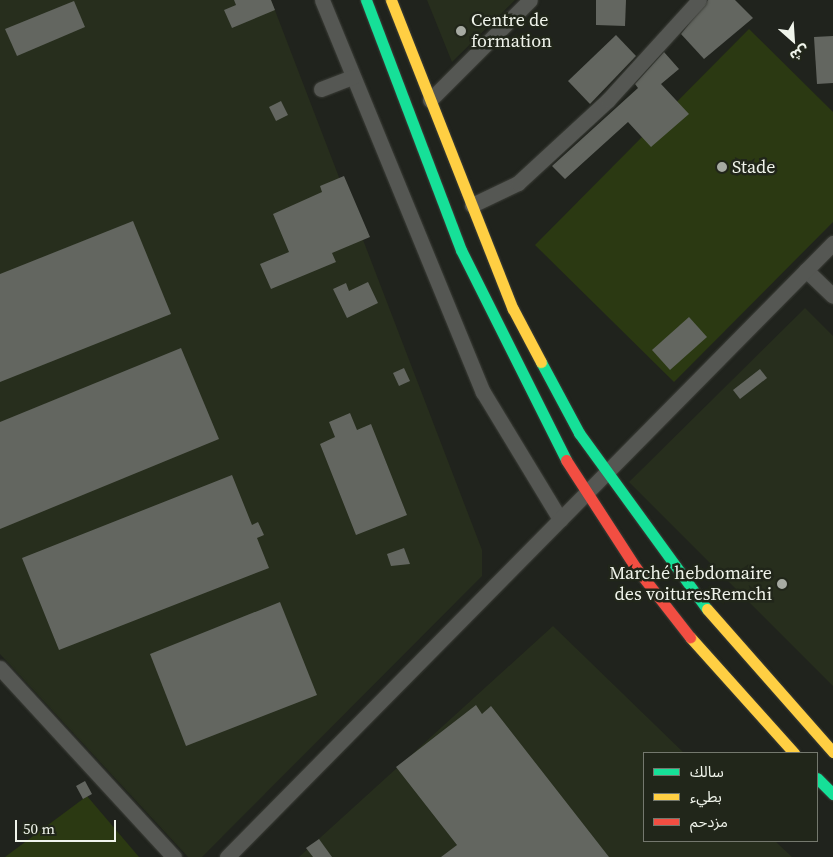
<!DOCTYPE html>
<meta charset="utf-8">
<style>
body{margin:0}
#map{position:relative;width:833px;height:857px;overflow:hidden;background:#20231d;font-family:"Source Serif 4","Noto Sans Arabic",serif}
div>[style]{position:absolute}
[style*='--x']{left:calc(var(--x)*1px);top:calc(var(--y)*1px);width:calc(var(--w)*1px);rotate:calc(var(--a)*1deg)}
.built>*{inset:0;background:#272e1d}
.green>*{inset:0;background:#2b3912}
.building>*{inset:0;background:#636660}
.roads{filter:drop-shadow(0 0 1px #3c3e38) drop-shadow(0 0 1px #3c3e38)}
.street>*{height:15px;margin:-7.5px;padding:0 7.5px;transform-origin:7.5px;border-radius:7.5px;background:#555753}
.fast>*{height:11px;margin:-5.5px;padding:0 5.5px;transform-origin:5.5px;border-radius:5.5px;background:#16e098}
.slow>*{height:11px;margin:-5.5px;padding:0 5.5px;transform-origin:5.5px;border-radius:5.5px;background:#ffcf43}
.jam>*{height:11px;margin:-5.5px;padding:0 5.5px;transform-origin:5.5px;border-radius:5.5px;background:#f24e42}
.dots>*{width:14px;height:14px;translate:-50% -50%;box-sizing:border-box;border:2px solid #21261a;border-radius:50%}
span{translate:-50% -50%;white-space:nowrap;text-align:center;line-height:1.15;-webkit-text-stroke:5px #21261a;paint-order:stroke}
.poi-label{font-size:18px;color:#f0f4eb}
.left{translate:0 -50%;text-align:left}
.right{translate:-100% -50%;text-align:right}
.legend{position:absolute;left:643px;top:752px;width:175px;height:90px;box-sizing:border-box;background:#21261a;border:1px solid #74786e;margin:0;padding:6px 9px;list-style:none;font-size:15px;color:#f0f4eb}
.legend li{display:flex;align-items:center;gap:10px;height:25px}
.legend b{width:25px;border:1px solid #74786e}
.north{position:absolute;left:768px;top:15px;width:50px;height:50px;-webkit-text-stroke:4px #21261a;paint-order:stroke;rotate:154deg;font-size:14px;font-weight:700;line-height:20px;text-align:center;color:#f0f4eb}
.north::after{content:'';display:block;margin:auto;width:18px;height:22px;background:#f0f4eb;clip-path:polygon(50% 0,100% 100%,50% 72%,0 100%)}
.scale{position:absolute;left:15px;top:820px;width:101px;height:22px;box-sizing:border-box;border:2px solid #f0f4eb;border-top:0;padding-left:6px;font-size:15px;line-height:18px;white-space:nowrap;color:#f0f4eb;-webkit-text-stroke:4px #21261a;paint-order:stroke}
</style>
<div id="map">
<div class="built">
<div style="clip-path:polygon(0 0,271px 0,482px 550px,482px 576px,202px 857px,188px 857px,0 654px)"></div>
<div style="clip-path:polygon(427px 0,515px 0,452px 62px)"></div>
<div style="clip-path:polygon(805px 308px,833px 336px,833px 686px,629px 482px)"></div>
<div style="clip-path:polygon(553px 626px,684px 753px,644px 753px,644px 841px,775px 841px,792px 857px,299px 857px)"></div>
</div>
<div class="green">
<div style="clip-path:polygon(749px 29px,833px 112px,833px 222px,674px 382px,535px 245px)"></div>
<div style="clip-path:polygon(87px 796px,139px 857px,5px 857px)"></div>
</div>
<div class="building">
<div style="clip-path:polygon(234px 0,271px 0,275px 10px,232px 28px,224px 10px,236px 5px)"></div>
<div style="clip-path:polygon(596px 0,626px 0,625px 26px,596px 25px)"></div>
<div style="clip-path:polygon(708px 0,735px 0,753px 18px,704px 59px,681px 34px)"></div>
<div style="clip-path:polygon(74px 1px,85px 27px,17px 56px,5px 29px)"></div>
<div style="clip-path:polygon(616px 35px,636px 56px,590px 104px,568px 81px)"></div>
<div style="clip-path:polygon(833px 36px,833px 83px,817px 84px,814px 37px)"></div>
<div style="clip-path:polygon(664px 52px,679px 69px,661px 84px,689px 114px,651px 147px,628px 122px,565px 179px,552px 166px,638px 88px,635px 84px)"></div>
<div style="clip-path:polygon(281px 101px,288px 115px,276px 121px,269px 107px)"></div>
<div style="clip-path:polygon(344px 176px,370px 237px,332px 253px,336px 262px,271px 289px,260px 264px,289px 252px,273px 214px,322px 192px,320px 186px)"></div>
<div style="clip-path:polygon(133px 221px,171px 314px,0 382px,0 274px)"></div>
<div style="clip-path:polygon(368px 282px,378px 303px,347px 318px,333px 289px,346px 283px,349px 291px)"></div>
<div style="clip-path:polygon(689px 317px,707px 337px,670px 370px,652px 350px)"></div>
<div style="clip-path:polygon(181px 348px,219px 439px,0 529px,0 422px)"></div>
<div style="clip-path:polygon(404px 368px,410px 381px,399px 386px,393px 373px)"></div>
<div style="clip-path:polygon(760px 369px,767px 378px,740px 399px,733px 390px)"></div>
<div style="clip-path:polygon(350px 413px,357px 430px,371px 424px,407px 515px,356px 535px,320px 444px,335px 437px,329px 422px)"></div>
<div style="clip-path:polygon(232px 475px,252px 525px,258px 522px,264px 535px,257px 538px,269px 568px,59px 650px,22px 558px)"></div>
<div style="clip-path:polygon(404px 548px,410px 564px,391px 566px,387px 554px)"></div>
<div style="clip-path:polygon(280px 602px,317px 695px,186px 746px,150px 654px)"></div>
<div style="clip-path:polygon(476px 705px,482px 714px,491px 706px,609px 857px,441px 857px,457px 845px,396px 767px)"></div>
<div style="clip-path:polygon(85px 781px,92px 794px,83px 799px,76px 786px)"></div>
<div style="clip-path:polygon(319px 839px,332px 857px,313px 857px,306px 848px)"></div>
</div>
<div class="roads">
<div class="street">
<div style="--x:322;--y:0;--w:424;--a:67.7"></div>
<div style="--x:483;--y:392;--w:149;--a:58.8"></div>
<div style="--x:321;--y:89;--w:34;--a:-21"></div>
<div style="--x:430;--y:100;--w:141;--a:-45"></div>
<div style="--x:472;--y:205;--w:51;--a:-25.6"></div>
<div style="--x:518;--y:183;--w:122;--a:-42.7"></div>
<div style="--x:608;--y:100;--w:135;--a:-47.7"></div>
<div style="--x:806;--y:270;--w:37;--a:44"></div>
<div style="--x:0;--y:668;--w:257;--a:47.4"></div>
<div style="--x:227;--y:857;--w:863;--a:-45.38"></div>
</div>
<div class="fast">
<div style="--x:366;--y:0;--w:267;--a:69.2"></div>
<div style="--x:461;--y:250;--w:235;--a:63.4"></div>
<div style="--x:541;--y:362;--w:81;--a:61.8"></div>
<div style="--x:579;--y:433;--w:218;--a:54"></div>
<div style="--x:817;--y:778;--w:23;--a:45"></div>
</div>
<div class="slow">
<div style="--x:391;--y:0;--w:332;--a:68.5"></div>
<div style="--x:513;--y:309;--w:60;--a:62.2"></div>
<div style="--x:707;--y:609;--w:191;--a:48.6"></div>
<div style="--x:690;--y:637;--w:156;--a:48.1"></div>
</div>
<div class="jam">
<div style="--x:566;--y:460;--w:129;--a:57.1"></div>
<div style="--x:636;--y:568;--w:88;--a:52"></div>
</div>
</div>
<div class="dots">
<div style="left:461px;top:31px;background:#a7aba3"></div>
<div style="left:722px;top:167px;background:#a7aba3"></div>
<div style="left:782px;top:584px;background:#a7aba3"></div>
</div>
<div class="poi-label">
<span class="left" style="left:471px;top:31px">Centre de<br>formation</span>
<span class="left" style="left:732px;top:167px">Stade</span>
<span class="right" style="left:772px;top:584px">Marché hebdomaire<br>des voituresRemchi</span>
</div>
<ul class="legend">
<li><b style="height:6px;background:#16e098"></b>سالك</li>
<li><b style="height:6px;background:#ffcf43"></b>بطيء</li>
<li><b style="height:6px;background:#f24e42"></b>مزدحم</li>
</ul>
<div class="north">ش</div>
<div class="scale">50 m</div>
</div>
